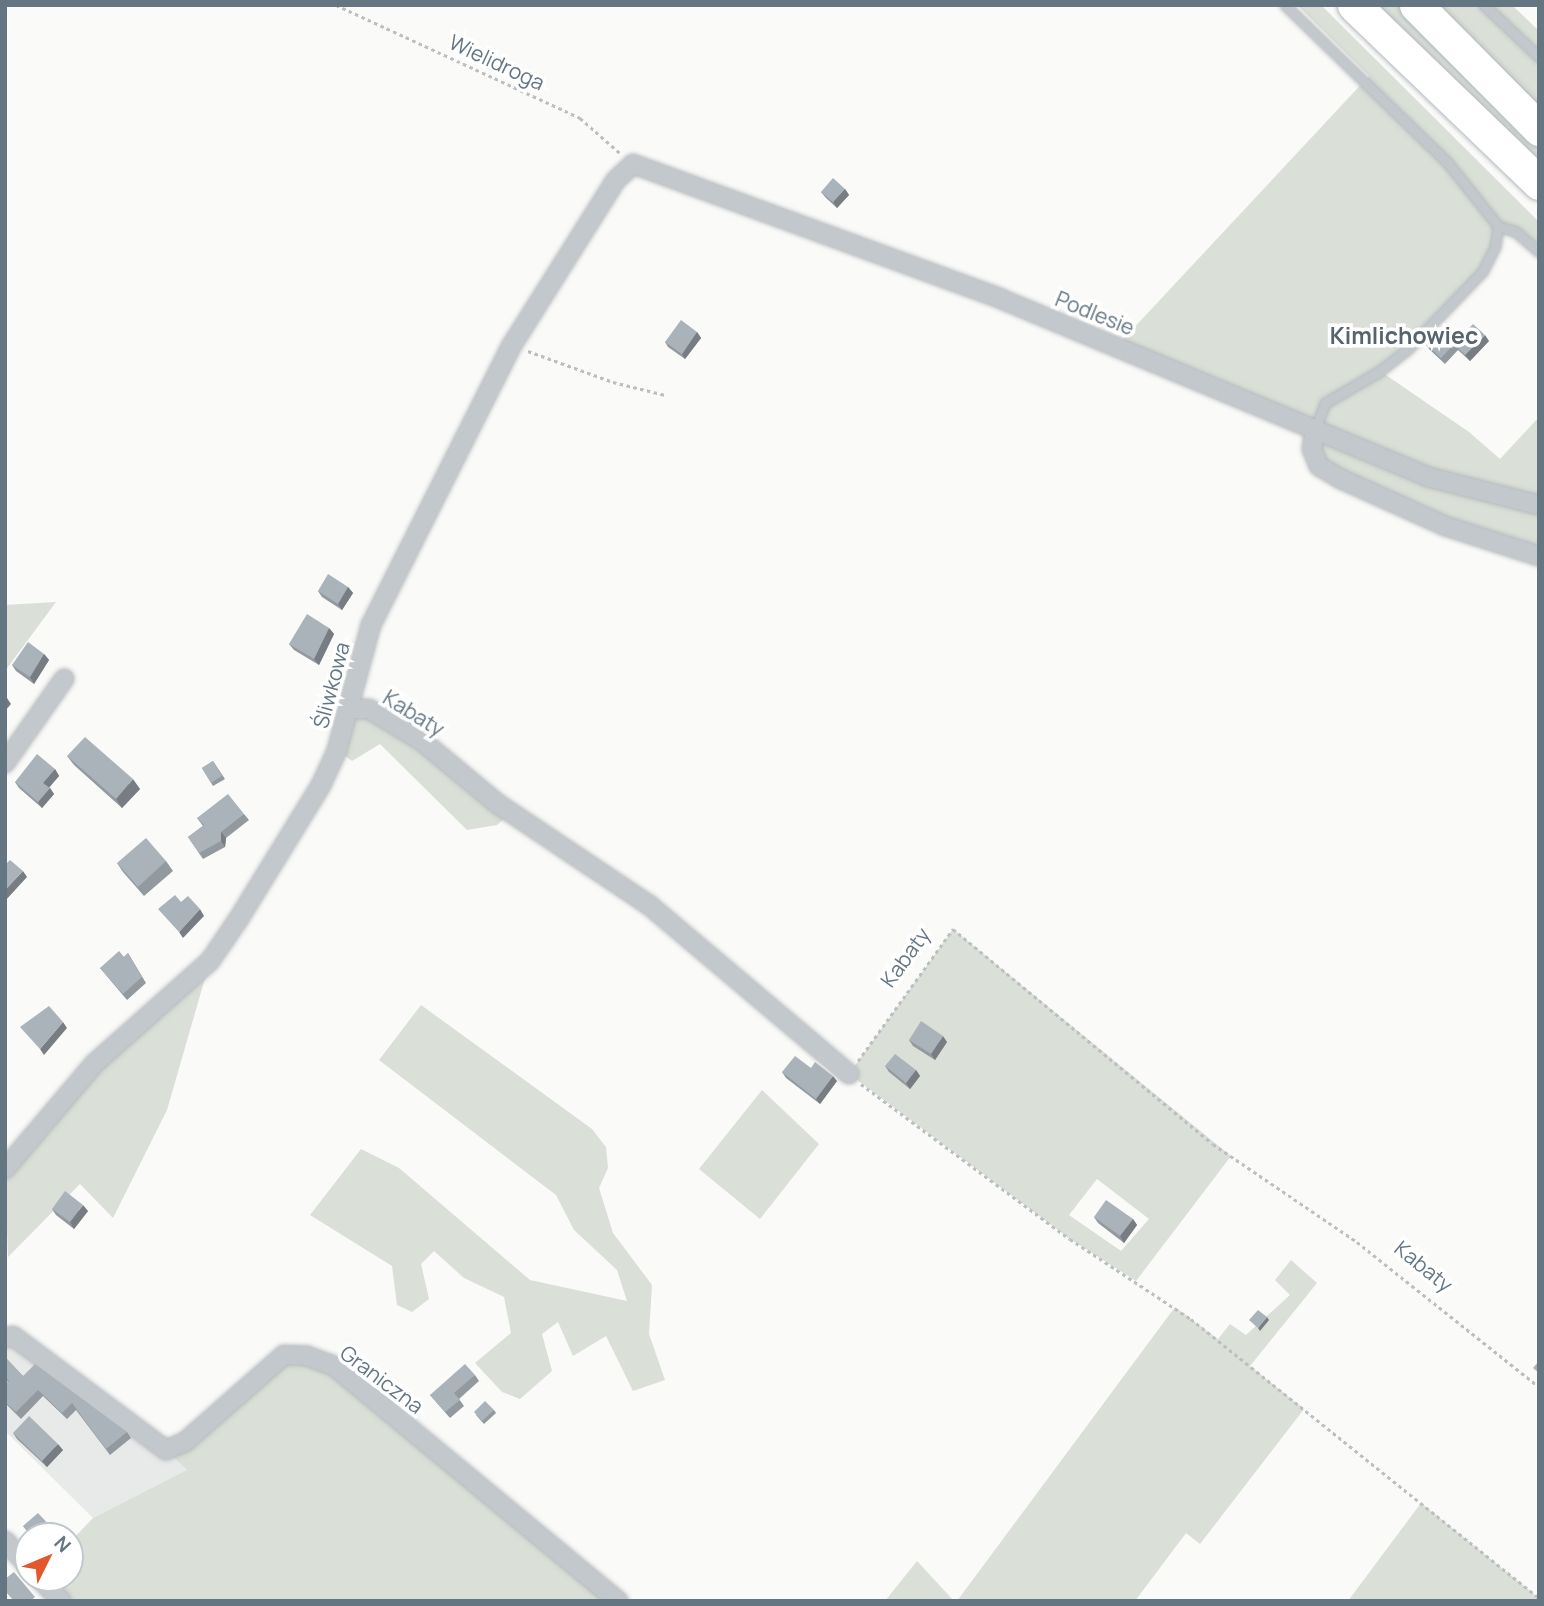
<!DOCTYPE html>
<meta charset="utf-8">
<style>
body{margin:0}
#map{position:relative;width:1544px;height:1606px;overflow:hidden;background:#fafaf8;font-family:Manrope,sans-serif}
div>[style]{position:absolute}
[style*='--x']{left:calc(var(--x)*1px);top:calc(var(--y)*1px);width:calc(var(--w)*1px);rotate:calc(var(--a)*1deg)}
.built>*{inset:0;background:#e8e9e9}
.green>*{inset:0;background:#dadfd7}
.path>*{height:2.5px;margin-top:-1.25px;transform-origin:0;background:repeating-linear-gradient(90deg,#bbbfc2 0 3.5px,transparent 0 7px)}
.roads{filter:drop-shadow(0 0 2px #b4b9bd) drop-shadow(0 0 2px #b4b9bd)}
.lane>*{height:9px;margin:-4.5px;padding:0 4.5px;transform-origin:4.5px;border-radius:4.5px;background:#c3c8cc}
.street>*{height:18px;margin:-9px;padding:0 9px;transform-origin:9px;border-radius:9px;background:#c3c8cc}
.highway>*{height:33px;margin:-16.5px;padding:0 16.5px;transform-origin:16.5px;border-radius:16.5px;background:#fff}
.wall>*{inset:0;background:#929a9f}
.shaded-wall>*{inset:0;background:#777d82}
.building>*{inset:0;background:#aab3b9}
span{translate:-50% -50%;white-space:nowrap;text-align:center;line-height:1.15;-webkit-text-stroke:7px #fff;paint-order:stroke}
.street-label{font-size:21px;color:#657683}
.neighbourhood-label{font-size:23px;color:#57646e;font-weight:700}
.frame{position:absolute;inset:0;border:7px solid #657683;pointer-events:none}
.north{position:absolute;left:14px;top:1522px;width:70px;height:70px;box-sizing:border-box;background:#fff;border:2px solid #c1c8cd;border-radius:50%;rotate:47deg;font-size:19px;font-weight:700;line-height:28px;text-align:center;color:#657683}
.north::after{content:'';display:block;margin:auto;width:24px;height:32px;background:#e4572e;clip-path:polygon(50% 0,100% 100%,50% 72%,0 100%)}
</style>
<div id="map">
<div class="built">
<div style="clip-path:polygon(5px 1338px,166px 1450px,188px 1470px,93px 1518px,5px 1431px)"></div>
</div>
<div class="green">
<div style="clip-path:polygon(1297px 5px,1321px 5px,1539px 222px,1539px 252px,1498px 226px,1482px 272px,1380px 371px,1469px 432px,1500px 459px,1539px 417px,1539px 556px,1319px 466px,1315px 429px,1116px 347px,1369px 76px)"></div>
<div style="clip-path:polygon(1369px 5px,1402px 5px,1539px 144px,1539px 169px)"></div>
<div style="clip-path:polygon(1436px 5px,1478px 5px,1539px 62px,1539px 107px)"></div>
<div style="clip-path:polygon(1490px 5px,1512px 5px,1539px 31px,1539px 52px)"></div>
<div style="clip-path:polygon(56px 602px,5px 671px,5px 605px)"></div>
<div style="clip-path:polygon(349px 709px,369px 709px,511px 813px,497px 825px,467px 830px,380px 744px,352px 761px,337px 750px)"></div>
<div style="clip-path:polygon(evenodd,953px 929px,1231px 1156px,1136px 1281px,1070px 1239px,849px 1074px,953px 929px,1097px 1179px,1149px 1219px,1121px 1251px,1069px 1215px,1097px 1179px)"></div>
<div style="clip-path:polygon(210px 961px,167px 1110px,113px 1218px,80px 1184px,8px 1257px,5px 1169px,94px 1064px)"></div>
<div style="clip-path:polygon(421px 1005px,592px 1129px,606px 1147px,608px 1168px,599px 1188px,613px 1233px,652px 1285px,649px 1334px,665px 1380px,633px 1391px,606px 1336px,573px 1356px,558px 1322px,542px 1334px,552px 1371px,520px 1399px,502px 1392px,475px 1363px,511px 1333px,504px 1297px,464px 1278px,434px 1251px,421px 1264px,429px 1299px,412px 1312px,397px 1305px,392px 1266px,310px 1215px,361px 1149px,399px 1168px,530px 1280px,627px 1301px,617px 1270px,574px 1230px,556px 1195px,379px 1060px)"></div>
<div style="clip-path:polygon(762px 1090px,819px 1144px,760px 1219px,699px 1169px)"></div>
<div style="clip-path:polygon(1291px 1260px,1317px 1283px,1250px 1366px,1304px 1409px,1200px 1544px,1186px 1533px,1135px 1601px,957px 1601px,1175px 1307px,1218px 1339px,1230px 1324px,1246px 1335px,1290px 1295px,1275px 1280px)"></div>
<div style="clip-path:polygon(284px 1355px,334px 1366px,618px 1601px,61px 1601px,39px 1578px,70px 1578px,70px 1542px,93px 1518px,187px 1470px,166px 1450px)"></div>
<div style="clip-path:polygon(1421px 1503px,1539px 1598px,1539px 1601px,1348px 1601px)"></div>
<div style="clip-path:polygon(917px 1561px,954px 1601px,885px 1601px)"></div>
</div>
<div class="path">
<div style="--x:336;--y:5;--w:269;--a:24.8"></div>
<div style="--x:580;--y:118;--w:53;--a:41.2"></div>
<div style="--x:528;--y:351;--w:90;--a:20"></div>
<div style="--x:613;--y:382;--w:54;--a:14"></div>
<div style="--x:858;--y:1061;--w:163;--a:-54.3"></div>
<div style="--x:953;--y:929;--w:337;--a:39.6"></div>
<div style="--x:1213;--y:1144;--w:174;--a:34.2"></div>
<div style="--x:1357;--y:1242;--w:233;--a:38.5"></div>
<div style="--x:861;--y:1084;--w:260;--a:36.6"></div>
<div style="--x:1070;--y:1239;--w:145;--a:33.5"></div>
<div style="--x:1191;--y:1319;--w:446;--a:38.7"></div>
</div>
<div class="roads">
<div class="lane">
<div style="--x:1285;--y:5;--w:226;--a:44.1"></div>
<div style="--x:1447;--y:162;--w:82;--a:51.4"></div>
<div style="--x:1498;--y:226;--w:21;--a:98"></div>
<div style="--x:1495;--y:247;--w:28;--a:117"></div>
<div style="--x:1482;--y:272;--w:107;--a:133.9"></div>
<div style="--x:1408;--y:349;--w:36;--a:142"></div>
<div style="--x:1380;--y:371;--w:64;--a:149.8"></div>
<div style="--x:1325;--y:403;--w:28;--a:111"></div>
<div style="--x:1484;--y:5;--w:76;--a:43.4"></div>
<div style="--x:1498;--y:226;--w:19;--a:18"></div>
<div style="--x:1516;--y:232;--w:30;--a:41"></div>
</div>
<div class="street">
<div style="--x:1315;--y:429;--w:20;--a:99"></div>
<div style="--x:1312;--y:449;--w:18;--a:68"></div>
<div style="--x:1319;--y:466;--w:26;--a:31"></div>
<div style="--x:1341;--y:479;--w:114;--a:24.3"></div>
<div style="--x:1445;--y:526;--w:99;--a:17.7"></div>
<div style="--x:349;--y:709;--w:20;--a:0"></div>
<div style="--x:369;--y:709;--w:62;--a:31.1"></div>
<div style="--x:422;--y:741;--w:99;--a:39.7"></div>
<div style="--x:498;--y:804;--w:182;--a:33.8"></div>
<div style="--x:649;--y:905;--w:262;--a:40.2"></div>
<div style="--x:5;--y:763;--w:103;--a:-54.9"></div>
<div style="--x:5;--y:1169;--w:138;--a:-49.7"></div>
<div style="--x:94;--y:1064;--w:155;--a:-41.6"></div>
<div style="--x:210;--y:961;--w:50;--a:-55.7"></div>
<div style="--x:238;--y:920;--w:158;--a:-58.4"></div>
<div style="--x:321;--y:785;--w:38;--a:-65"></div>
<div style="--x:337;--y:750;--w:130;--a:-74.8"></div>
<div style="--x:371;--y:625;--w:313;--a:-63.3"></div>
<div style="--x:512;--y:345;--w:195;--a:-57.8"></div>
<div style="--x:616;--y:180;--w:23;--a:-43"></div>
<div style="--x:633;--y:164;--w:392;--a:20.1"></div>
<div style="--x:1001;--y:299;--w:463;--a:22.6"></div>
<div style="--x:1428;--y:477;--w:114;--a:14.2"></div>
<div style="--x:5;--y:1338;--w:8;--a:-14"></div>
<div style="--x:13;--y:1336;--w:191;--a:36.7"></div>
<div style="--x:166;--y:1450;--w:21;--a:-23"></div>
<div style="--x:185;--y:1442;--w:132;--a:-41.3"></div>
<div style="--x:284;--y:1355;--w:23;--a:2"></div>
<div style="--x:307;--y:1356;--w:29;--a:20"></div>
<div style="--x:334;--y:1366;--w:369;--a:39.6"></div>
<div style="--x:5;--y:1541;--w:34;--a:47"></div>
<div style="--x:39;--y:1578;--w:32;--a:46"></div>
</div>
<div class="highway">
<div style="--x:1354;--y:5;--w:257;--a:43.9"></div>
<div style="--x:1416;--y:5;--w:175;--a:45.2"></div>
</div>
</div>
<div class="wall">
<div style="clip-path:polygon(845px 189px,849px 195px,837px 208px,826px 198px,821px 192px)"></div>
<div style="clip-path:polygon(697px 332px,701px 338px,685px 359px,668px 347px,665px 342px)"></div>
<div style="clip-path:polygon(1458px 340px,1489px 341px,1470px 361px,1458px 350px,1445px 364px,1429px 349px,1425px 343px)"></div>
<div style="clip-path:polygon(348px 587px,353px 593px,342px 610px,322px 597px,318px 591px)"></div>
<div style="clip-path:polygon(329px 628px,334px 634px,319px 665px,294px 650px,289px 644px)"></div>
<div style="clip-path:polygon(44px 654px,49px 660px,34px 684px,16px 671px,12px 665px)"></div>
<div style="clip-path:polygon(67px 756px,140px 789px,122px 808px,74px 765px)"></div>
<div style="clip-path:polygon(213px 761px,225px 779px,213px 786px,202px 768px)"></div>
<div style="clip-path:polygon(55px 769px,59px 776px,49px 787px,54px 794px,42px 808px,19px 788px,15px 782px)"></div>
<div style="clip-path:polygon(244px 814px,249px 820px,226px 838px,225px 847px,203px 859px,188px 837px,203px 826px,197px 818px)"></div>
<div style="clip-path:polygon(166px 861px,173px 871px,144px 896px,123px 872px,117px 863px)"></div>
<div style="clip-path:polygon(128px 953px,146px 983px,127px 1000px,100px 968px,124px 957px)"></div>
<div style="clip-path:polygon(909px 1040px,947px 1042px,935px 1060px,913px 1046px)"></div>
<div style="clip-path:polygon(885px 1066px,916px 1070px,920px 1076px,910px 1089px,889px 1072px)"></div>
<div style="clip-path:polygon(811px 1068px,837px 1081px,820px 1104px,786px 1078px,782px 1072px)"></div>
<div style="clip-path:polygon(52px 1209px,88px 1211px,74px 1229px,56px 1215px)"></div>
<div style="clip-path:polygon(1094px 1217px,1133px 1219px,1137px 1225px,1124px 1243px,1098px 1223px)"></div>
<div style="clip-path:polygon(5px 1357px,23px 1376px,127px 1432px,131px 1438px,110px 1455px,76px 1410px,67px 1419px,43px 1396px,21px 1419px,5px 1403px,5px 1385px,8px 1382px,5px 1378px)"></div>
<div style="clip-path:polygon(475px 1375px,479px 1381px,459px 1399px,464px 1406px,450px 1418px,430px 1395px)"></div>
<div style="clip-path:polygon(494px 1410px,496px 1413px,484px 1424px,476px 1415px)"></div>
<div style="clip-path:polygon(13px 1433px,63px 1450px,47px 1467px,17px 1439px)"></div>
<div style="clip-path:polygon(23px 1526px,52px 1528px,56px 1534px,54px 1536px,31px 1536px)"></div>
</div>
<div class="shaded-wall">
<div style="clip-path:polygon(845px 189px,849px 195px,837px 208px,833px 202px)"></div>
<div style="clip-path:polygon(697px 332px,701px 338px,685px 359px,682px 354px)"></div>
<div style="clip-path:polygon(1485px 335px,1489px 341px,1470px 361px,1465px 355px)"></div>
<div style="clip-path:polygon(348px 587px,353px 593px,342px 610px,338px 604px)"></div>
<div style="clip-path:polygon(329px 628px,334px 634px,319px 665px,314px 659px)"></div>
<div style="clip-path:polygon(44px 654px,49px 660px,34px 684px,30px 677px)"></div>
<div style="clip-path:polygon(7px 698px,11px 704px,5px 711px,5px 700px)"></div>
<div style="clip-path:polygon(55px 769px,59px 776px,48px 789px,43px 783px)"></div>
<div style="clip-path:polygon(133px 779px,140px 789px,122px 808px,116px 799px)"></div>
<div style="clip-path:polygon(50px 788px,54px 794px,42px 808px,38px 802px)"></div>
<div style="clip-path:polygon(221px 832px,226px 838px,225px 847px,221px 841px)"></div>
<div style="clip-path:polygon(23px 871px,27px 877px,5px 901px,5px 890px)"></div>
<div style="clip-path:polygon(200px 909px,204px 916px,183px 938px,179px 932px)"></div>
<div style="clip-path:polygon(63px 1022px,67px 1028px,44px 1055px,40px 1049px)"></div>
<div style="clip-path:polygon(943px 1036px,947px 1042px,935px 1060px,931px 1054px)"></div>
<div style="clip-path:polygon(916px 1070px,920px 1076px,910px 1089px,906px 1083px)"></div>
<div style="clip-path:polygon(833px 1076px,837px 1081px,820px 1104px,816px 1099px)"></div>
<div style="clip-path:polygon(83px 1205px,88px 1211px,74px 1229px,70px 1222px)"></div>
<div style="clip-path:polygon(1133px 1219px,1137px 1225px,1124px 1243px,1120px 1236px)"></div>
<div style="clip-path:polygon(1267px 1317px,1269px 1320px,1260px 1331px,1258px 1328px)"></div>
<div style="clip-path:polygon(58px 1444px,63px 1450px,47px 1467px,42px 1461px)"></div>
</div>
<div class="building">
<div style="clip-path:polygon(833px 178px,845px 189px,833px 202px,821px 192px)"></div>
<div style="clip-path:polygon(681px 320px,697px 332px,682px 354px,665px 342px)"></div>
<div style="clip-path:polygon(1473px 324px,1485px 335px,1465px 355px,1454px 344px,1458px 340px,1441px 358px,1425px 343px,1439px 329px,1458px 340px)"></div>
<div style="clip-path:polygon(328px 574px,348px 587px,338px 604px,318px 591px)"></div>
<div style="clip-path:polygon(307px 614px,329px 628px,314px 659px,289px 644px)"></div>
<div style="clip-path:polygon(28px 642px,44px 654px,30px 677px,12px 665px)"></div>
<div style="clip-path:polygon(85px 737px,133px 779px,116px 799px,67px 756px)"></div>
<div style="clip-path:polygon(37px 754px,55px 769px,43px 783px,50px 788px,38px 802px,15px 782px)"></div>
<div style="clip-path:polygon(213px 761px,222px 776px,211px 783px,202px 768px)"></div>
<div style="clip-path:polygon(228px 794px,244px 814px,221px 832px,221px 841px,199px 853px,188px 837px,204px 825px,197px 818px)"></div>
<div style="clip-path:polygon(146px 838px,166px 861px,138px 887px,117px 863px)"></div>
<div style="clip-path:polygon(10px 860px,23px 871px,5px 890px,5px 865px)"></div>
<div style="clip-path:polygon(175px 895px,181px 902px,188px 896px,200px 909px,179px 932px,158px 909px)"></div>
<div style="clip-path:polygon(119px 951px,124px 957px,128px 953px,142px 977px,123px 994px,100px 968px)"></div>
<div style="clip-path:polygon(49px 1006px,63px 1022px,40px 1049px,20px 1027px)"></div>
<div style="clip-path:polygon(921px 1021px,943px 1036px,931px 1054px,909px 1040px)"></div>
<div style="clip-path:polygon(895px 1054px,916px 1070px,906px 1083px,885px 1066px)"></div>
<div style="clip-path:polygon(795px 1056px,811px 1068px,815px 1062px,833px 1076px,816px 1099px,782px 1072px)"></div>
<div style="clip-path:polygon(65px 1191px,83px 1205px,70px 1222px,52px 1209px)"></div>
<div style="clip-path:polygon(1106px 1200px,1133px 1219px,1120px 1236px,1094px 1217px)"></div>
<div style="clip-path:polygon(1258px 1310px,1267px 1317px,1258px 1328px,1249px 1320px)"></div>
<div style="clip-path:polygon(5px 1357px,23px 1376px,35px 1364px,127px 1432px,106px 1449px,72px 1403px,62px 1413px,38px 1390px,16px 1412px,5px 1402px,5px 1385px,9px 1381px,5px 1377px)"></div>
<div style="clip-path:polygon(1539px 1361px,1539px 1373px,1533px 1368px)"></div>
<div style="clip-path:polygon(465px 1364px,475px 1375px,454px 1393px,460px 1400px,445px 1412px,430px 1395px)"></div>
<div style="clip-path:polygon(485px 1401px,494px 1410px,482px 1421px,474px 1412px)"></div>
<div style="clip-path:polygon(29px 1416px,58px 1444px,42px 1461px,13px 1433px)"></div>
<div style="clip-path:polygon(38px 1513px,52px 1528px,43px 1536px,32px 1536px,23px 1526px)"></div>
<div style="clip-path:polygon(14px 1572px,35px 1597px,30px 1601px,14px 1601px,5px 1591px,5px 1579px)"></div>
</div>
<div class="street-label">
<span style="left:497px;top:62px;rotate:25deg">Wielidroga</span>
<span style="left:1095px;top:313px;rotate:22deg">Podlesie</span>
<span style="left:331px;top:685px;rotate:-75deg">Śliwkowa</span>
<span style="left:414px;top:713px;rotate:32deg">Kabaty</span>
<span style="left:905px;top:957px;rotate:-54deg">Kabaty</span>
<span style="left:1424px;top:1266px;rotate:39deg">Kabaty</span>
<span style="left:382px;top:1379px;rotate:37deg">Graniczna</span>
</div>
<div class="neighbourhood-label">
<span style="left:1404px;top:335px">Kimlichowiec</span>
</div>
<div class="frame"></div>
<div class="north">N</div>
</div>
